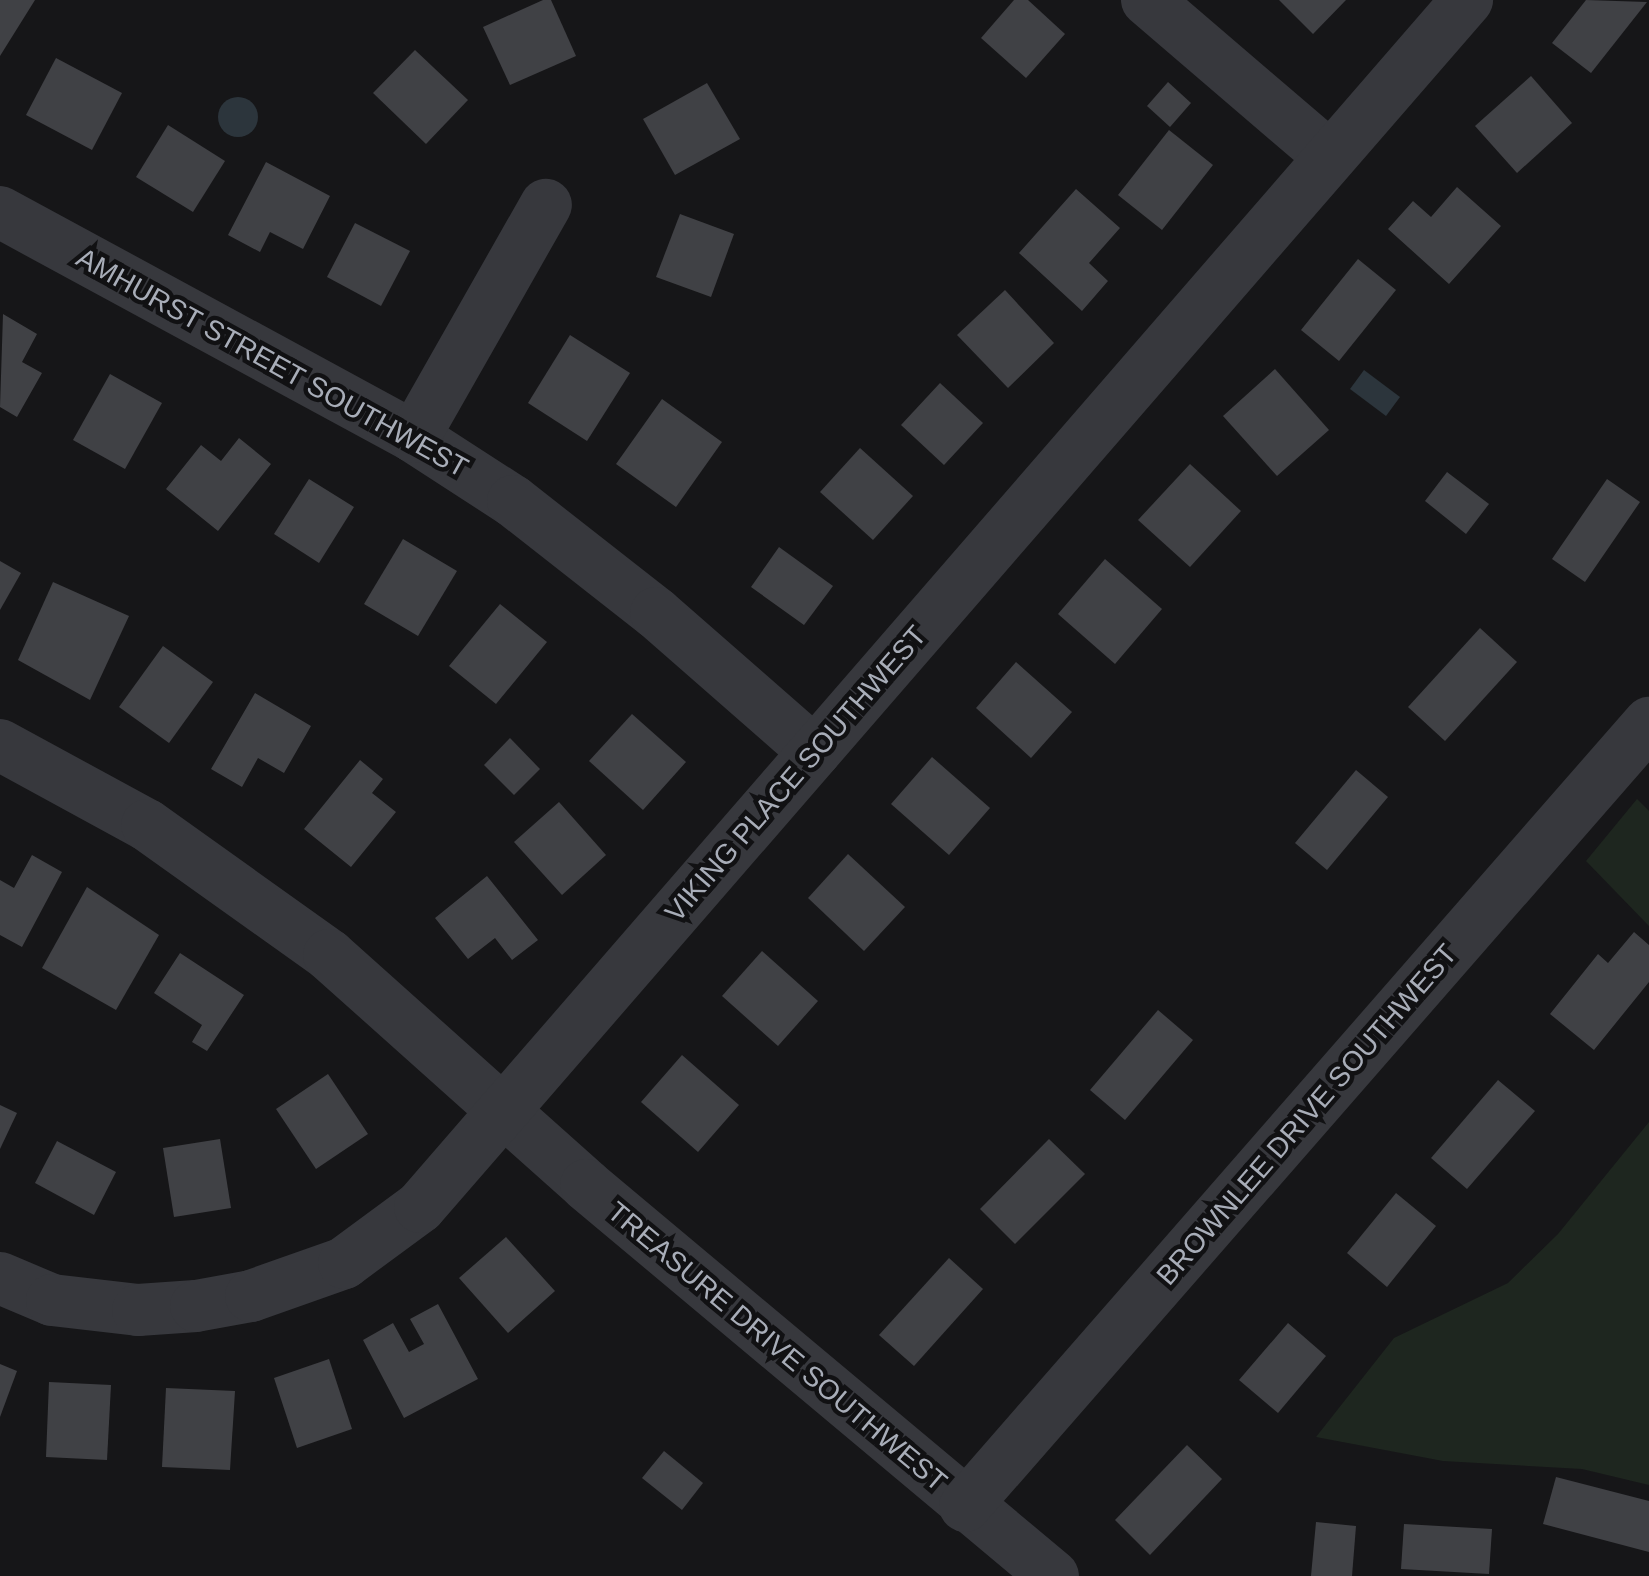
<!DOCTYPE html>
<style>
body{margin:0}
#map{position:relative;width:1649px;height:1576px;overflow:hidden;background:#161618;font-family:Helvetica,sans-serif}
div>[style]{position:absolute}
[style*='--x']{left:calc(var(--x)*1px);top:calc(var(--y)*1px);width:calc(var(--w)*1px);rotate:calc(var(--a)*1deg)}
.green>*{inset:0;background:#1e261f}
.water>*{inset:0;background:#2c353c}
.round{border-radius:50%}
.building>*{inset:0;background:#404145}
.minor>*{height:52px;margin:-26px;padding:0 26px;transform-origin:26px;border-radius:26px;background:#37383d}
span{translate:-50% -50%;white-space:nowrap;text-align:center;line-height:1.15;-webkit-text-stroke:9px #111113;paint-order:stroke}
.street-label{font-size:28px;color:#a8adb8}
</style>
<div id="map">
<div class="green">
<div style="clip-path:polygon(1637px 799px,1649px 811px,1649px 926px,1586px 861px)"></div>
<div style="clip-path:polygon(1649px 1122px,1649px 1485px,1582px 1469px,1443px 1461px,1316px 1437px,1394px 1338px,1508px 1283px,1558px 1234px)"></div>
</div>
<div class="water">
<div class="round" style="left:218px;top:97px;width:40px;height:40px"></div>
<div style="clip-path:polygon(1364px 370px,1400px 397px,1386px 416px,1350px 389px)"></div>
</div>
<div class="building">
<div style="clip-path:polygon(0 0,35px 0,0 56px)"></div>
<div style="clip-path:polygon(543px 0,551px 0,576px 56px,510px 85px,483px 27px)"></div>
<div style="clip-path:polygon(1014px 0,1028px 0,1065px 34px,1026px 78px,981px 38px)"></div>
<div style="clip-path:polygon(1279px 0,1346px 0,1313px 34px)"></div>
<div style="clip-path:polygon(1586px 0,1647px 2px,1591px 73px,1552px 43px)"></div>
<div style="clip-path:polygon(415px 50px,468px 100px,426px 144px,373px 93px)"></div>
<div style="clip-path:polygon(56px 58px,122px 93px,92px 150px,26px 115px)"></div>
<div style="clip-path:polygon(1531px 76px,1572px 123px,1517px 173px,1475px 126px)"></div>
<div style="clip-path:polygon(1168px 82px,1191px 103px,1170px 127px,1147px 106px)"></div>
<div style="clip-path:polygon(707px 83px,740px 139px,675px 175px,643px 119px)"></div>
<div style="clip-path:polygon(168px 125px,225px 161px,193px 212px,136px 177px)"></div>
<div style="clip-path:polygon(1169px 130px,1213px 165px,1162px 230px,1118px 195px)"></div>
<div style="clip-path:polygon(266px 162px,330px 196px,303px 249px,270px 232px,260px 252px,228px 235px)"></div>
<div style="clip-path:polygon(1457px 187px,1501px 226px,1449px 284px,1388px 229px,1413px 201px,1431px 217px)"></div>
<div style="clip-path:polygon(1076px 189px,1120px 228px,1089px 263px,1108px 281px,1082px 311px,1019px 253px)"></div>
<div style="clip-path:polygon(680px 214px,734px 234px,711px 297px,656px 277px)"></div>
<div style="clip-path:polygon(355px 223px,410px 251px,381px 306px,327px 277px)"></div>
<div style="clip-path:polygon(1358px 259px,1396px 290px,1339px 361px,1301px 330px)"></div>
<div style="clip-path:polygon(1005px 290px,1054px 343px,1008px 388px,957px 335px)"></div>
<div style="clip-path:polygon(3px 314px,37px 334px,22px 362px,42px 373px,17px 417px,0 407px)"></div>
<div style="clip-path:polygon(570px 335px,630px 373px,587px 441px,528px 403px)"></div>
<div style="clip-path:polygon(1275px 369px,1329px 430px,1277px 476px,1223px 416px)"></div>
<div style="clip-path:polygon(110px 374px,162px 403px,125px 469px,73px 440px)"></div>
<div style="clip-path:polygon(940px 383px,983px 423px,944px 465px,901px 425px)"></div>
<div style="clip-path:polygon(662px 399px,722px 442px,676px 507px,616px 464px)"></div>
<div style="clip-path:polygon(239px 438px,271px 464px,218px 531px,166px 489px,201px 445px,221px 461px)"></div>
<div style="clip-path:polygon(860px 448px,913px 496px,873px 540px,820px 492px)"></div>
<div style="clip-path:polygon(1190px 464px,1241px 511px,1190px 567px,1138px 520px)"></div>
<div style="clip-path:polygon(1447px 472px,1489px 504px,1466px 534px,1425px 501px)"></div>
<div style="clip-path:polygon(309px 479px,354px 507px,319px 563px,274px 534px)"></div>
<div style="clip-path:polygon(1607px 479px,1640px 502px,1585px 582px,1552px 559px)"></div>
<div style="clip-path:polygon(403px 539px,457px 571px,418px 636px,364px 604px)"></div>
<div style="clip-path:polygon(779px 547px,833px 586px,804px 625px,751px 587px)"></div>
<div style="clip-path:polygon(1105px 559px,1162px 609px,1115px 664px,1058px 614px)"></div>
<div style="clip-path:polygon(0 561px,21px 573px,0 610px)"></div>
<div style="clip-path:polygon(53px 582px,129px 616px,90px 700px,18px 660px)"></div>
<div style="clip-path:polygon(500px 604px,547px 642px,496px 704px,449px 666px)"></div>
<div style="clip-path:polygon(1480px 628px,1517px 662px,1445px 741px,1408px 707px)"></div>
<div style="clip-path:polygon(163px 646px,213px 682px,169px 743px,119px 707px)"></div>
<div style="clip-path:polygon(1016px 662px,1072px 712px,1031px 758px,976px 708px)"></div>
<div style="clip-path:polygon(255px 693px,311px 726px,284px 773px,258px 758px,242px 787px,211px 769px)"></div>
<div style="clip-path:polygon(632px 714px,686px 762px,643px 810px,589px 761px)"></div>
<div style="clip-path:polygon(510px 738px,540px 769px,514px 795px,484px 765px)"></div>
<div style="clip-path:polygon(932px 757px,990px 808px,949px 855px,891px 804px)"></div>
<div style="clip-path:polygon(360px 760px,383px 779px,372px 793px,396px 812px,351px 867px,304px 829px)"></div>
<div style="clip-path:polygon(1356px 770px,1388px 797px,1327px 870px,1295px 843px)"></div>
<div style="clip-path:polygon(559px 802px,606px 855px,562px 895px,514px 842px)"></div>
<div style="clip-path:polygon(848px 854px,905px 907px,864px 951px,808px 898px)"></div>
<div style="clip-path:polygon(32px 855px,62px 872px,22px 947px,0 935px,0 880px,14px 888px)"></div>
<div style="clip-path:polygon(487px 876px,538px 940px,512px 960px,495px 938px,468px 959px,435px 918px)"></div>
<div style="clip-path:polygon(87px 887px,159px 935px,116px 1010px,42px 968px)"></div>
<div style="clip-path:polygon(1634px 932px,1649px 945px,1649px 982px,1594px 1050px,1550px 1014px,1598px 954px,1608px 963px)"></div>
<div style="clip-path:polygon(762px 951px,818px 1001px,778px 1046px,722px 996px)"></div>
<div style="clip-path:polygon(180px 953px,244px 995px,207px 1051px,192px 1042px,202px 1025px,154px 993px)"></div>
<div style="clip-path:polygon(1158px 1010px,1193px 1040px,1125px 1120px,1090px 1090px)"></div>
<div style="clip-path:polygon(682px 1055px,739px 1105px,698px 1152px,641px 1102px)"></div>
<div style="clip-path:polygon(328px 1074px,368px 1134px,316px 1169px,276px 1109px)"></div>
<div style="clip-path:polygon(1498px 1080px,1535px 1111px,1467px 1189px,1431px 1158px)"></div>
<div style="clip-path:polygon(0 1105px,17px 1113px,0 1149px)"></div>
<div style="clip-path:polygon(220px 1139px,231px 1208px,174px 1217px,163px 1148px)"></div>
<div style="clip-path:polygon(1049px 1139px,1085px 1174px,1015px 1244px,980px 1209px)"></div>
<div style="clip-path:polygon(57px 1141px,116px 1172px,94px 1215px,35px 1183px)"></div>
<div style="clip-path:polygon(1396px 1193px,1436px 1226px,1387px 1287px,1347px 1253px)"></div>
<div style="clip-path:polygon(506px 1237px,555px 1291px,508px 1333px,459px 1278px)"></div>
<div style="clip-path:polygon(949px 1258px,983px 1289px,914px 1366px,879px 1335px)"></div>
<div style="clip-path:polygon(438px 1304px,478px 1379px,404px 1418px,363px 1340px,393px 1323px,409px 1352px,424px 1344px,410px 1319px)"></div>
<div style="clip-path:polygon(1288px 1323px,1326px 1356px,1278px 1413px,1239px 1380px)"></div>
<div style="clip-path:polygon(329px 1359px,352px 1429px,297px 1448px,274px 1378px)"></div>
<div style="clip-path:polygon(0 1364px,17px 1371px,0 1417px)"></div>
<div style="clip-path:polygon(49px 1382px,111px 1385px,107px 1460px,46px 1457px)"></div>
<div style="clip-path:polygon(166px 1388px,235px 1391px,230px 1470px,162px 1467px)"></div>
<div style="clip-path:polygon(1187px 1445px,1222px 1479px,1150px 1555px,1115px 1520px)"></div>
<div style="clip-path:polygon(664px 1451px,703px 1483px,682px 1510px,642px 1478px)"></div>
<div style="clip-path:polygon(1556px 1477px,1649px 1501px,1649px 1552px,1543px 1524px)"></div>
<div style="clip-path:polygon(1316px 1522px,1356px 1526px,1352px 1576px,1311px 1576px)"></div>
<div style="clip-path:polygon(1404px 1524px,1492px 1529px,1489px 1574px,1401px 1569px)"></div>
</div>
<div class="minor">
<div style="--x:1147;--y:0;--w:241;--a:40.6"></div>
<div style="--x:0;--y:212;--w:471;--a:28.5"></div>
<div style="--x:414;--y:437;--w:118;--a:32.9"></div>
<div style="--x:513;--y:501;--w:182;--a:38.1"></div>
<div style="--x:656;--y:613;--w:211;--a:41.2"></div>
<div style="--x:414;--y:437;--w:267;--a:-60.4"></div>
<div style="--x:0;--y:745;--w:167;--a:28.6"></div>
<div style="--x:147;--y:825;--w:224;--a:35.5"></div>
<div style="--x:329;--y:955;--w:345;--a:41.8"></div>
<div style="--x:586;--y:1185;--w:609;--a:39.94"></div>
<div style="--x:0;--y:1278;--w:56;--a:22.9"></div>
<div style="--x:52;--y:1300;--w:87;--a:6.6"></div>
<div style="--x:138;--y:1310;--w:58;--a:-3.9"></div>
<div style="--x:196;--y:1306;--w:56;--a:-10.3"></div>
<div style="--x:251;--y:1296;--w:99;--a:-19.5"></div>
<div style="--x:344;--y:1263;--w:94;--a:-36.4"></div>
<div style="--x:420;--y:1207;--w:1598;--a:-49.06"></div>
<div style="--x:965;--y:1506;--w:1040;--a:-48.86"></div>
</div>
<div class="street-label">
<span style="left:272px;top:363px;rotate:29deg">AMHURST STREET SOUTHWEST</span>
<span style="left:796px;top:774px;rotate:-49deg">VIKING PLACE SOUTHWEST</span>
<span style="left:1307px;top:1115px;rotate:-49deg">BROWNLEE DRIVE SOUTHWEST</span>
<span style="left:777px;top:1347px;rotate:40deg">TREASURE DRIVE SOUTHWEST</span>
</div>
</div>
